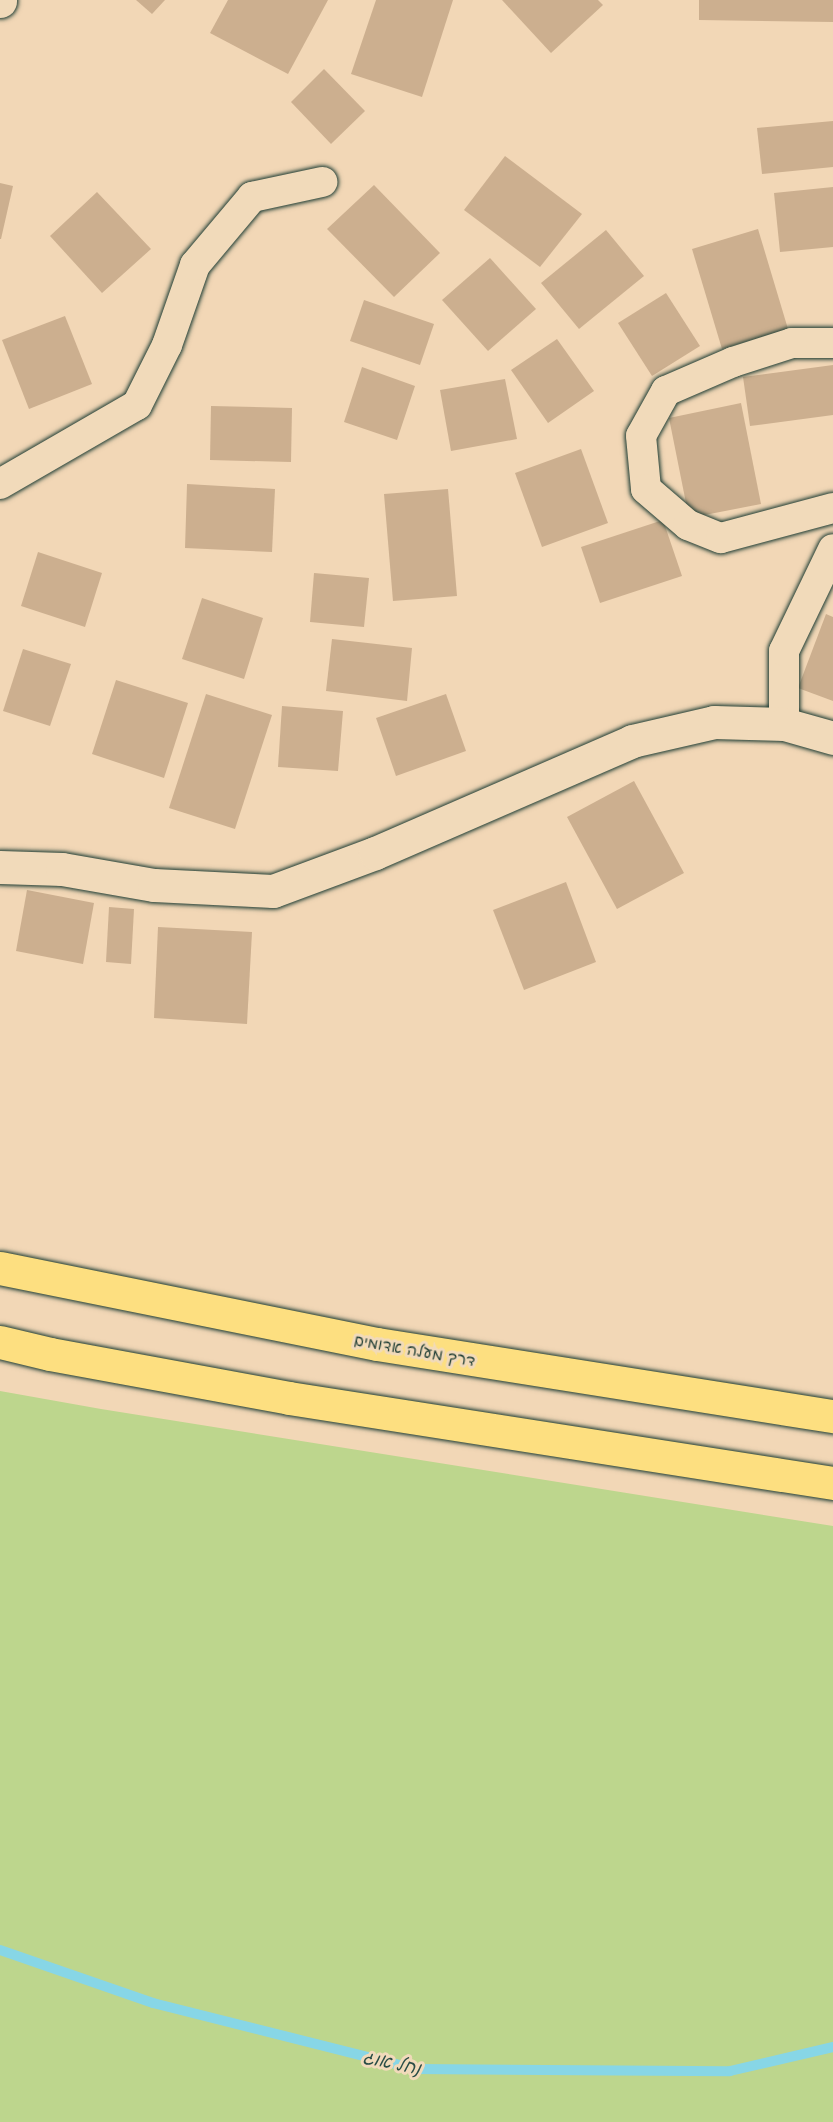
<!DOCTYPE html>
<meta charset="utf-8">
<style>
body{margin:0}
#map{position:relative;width:833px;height:2122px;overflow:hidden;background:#f2d7b6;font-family:"Playpen Sans","Playpen Sans Hebrew",sans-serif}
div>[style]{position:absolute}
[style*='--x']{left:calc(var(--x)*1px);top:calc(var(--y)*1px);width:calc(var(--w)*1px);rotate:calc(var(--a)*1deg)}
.green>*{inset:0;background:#bdd68d}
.stream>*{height:10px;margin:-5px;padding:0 5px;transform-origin:5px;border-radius:5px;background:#87d6e6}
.building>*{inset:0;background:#ccaf8f}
.roads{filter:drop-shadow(0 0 2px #1f3d34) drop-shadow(0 0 2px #1f3d34)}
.street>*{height:30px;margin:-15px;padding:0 15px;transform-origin:15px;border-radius:15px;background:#f1daba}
.secondary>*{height:33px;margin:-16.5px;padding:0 16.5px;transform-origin:16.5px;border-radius:16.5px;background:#f1daba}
.highway>*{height:33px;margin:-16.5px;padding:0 16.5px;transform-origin:16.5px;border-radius:16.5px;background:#fddf80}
span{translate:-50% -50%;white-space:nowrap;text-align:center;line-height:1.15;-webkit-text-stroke:6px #f1daba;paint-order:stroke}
.street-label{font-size:16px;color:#1f3d34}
.water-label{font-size:18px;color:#294c46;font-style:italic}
</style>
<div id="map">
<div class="green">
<div style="clip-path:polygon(0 1391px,101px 1409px,833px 1526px,833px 2122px,0 2122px)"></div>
</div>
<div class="stream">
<div style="--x:0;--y:1950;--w:162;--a:19.1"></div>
<div style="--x:153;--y:2003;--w:270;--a:14.1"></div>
<div style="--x:415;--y:2069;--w:315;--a:0.4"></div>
<div style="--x:730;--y:2071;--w:106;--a:-13.1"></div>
</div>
<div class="building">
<div style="clip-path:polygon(136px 0,165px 0,152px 14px)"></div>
<div style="clip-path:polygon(228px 0,328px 0,288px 74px,210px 33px)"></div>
<div style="clip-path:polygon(376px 0,453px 0,422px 97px,351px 74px)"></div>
<div style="clip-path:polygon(502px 0,598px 0,603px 5px,551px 53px)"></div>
<div style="clip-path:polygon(699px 0,833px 0,833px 22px,699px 20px)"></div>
<div style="clip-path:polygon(324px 69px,365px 111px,331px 144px,291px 102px)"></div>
<div style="clip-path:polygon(833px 121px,833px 167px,762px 174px,757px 128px)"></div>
<div style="clip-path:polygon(505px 156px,582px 214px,540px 267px,464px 210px)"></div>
<div style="clip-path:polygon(0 183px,13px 186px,1px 239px,0 239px)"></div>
<div style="clip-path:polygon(374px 185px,440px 253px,394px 297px,327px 229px)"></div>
<div style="clip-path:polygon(833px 187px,833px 247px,780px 252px,774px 193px)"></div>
<div style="clip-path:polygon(97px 192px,151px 249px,102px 293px,50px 236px)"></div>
<div style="clip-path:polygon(758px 229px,788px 329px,722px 349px,692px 249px)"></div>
<div style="clip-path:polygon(606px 230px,644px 276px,579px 329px,541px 283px)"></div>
<div style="clip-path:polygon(490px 258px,536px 309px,488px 351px,442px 300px)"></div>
<div style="clip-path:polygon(666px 293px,700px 346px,652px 376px,618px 323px)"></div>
<div style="clip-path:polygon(364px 300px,434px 324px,420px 365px,350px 341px)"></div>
<div style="clip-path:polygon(65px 316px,92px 384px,29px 409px,2px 340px)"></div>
<div style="clip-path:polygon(557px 339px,594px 391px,548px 423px,511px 370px)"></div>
<div style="clip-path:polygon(833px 365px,833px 415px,750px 426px,743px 377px)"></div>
<div style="clip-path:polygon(362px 367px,415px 386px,397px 440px,344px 422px)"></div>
<div style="clip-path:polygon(505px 379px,517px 439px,451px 451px,440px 390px)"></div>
<div style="clip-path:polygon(741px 403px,761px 504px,689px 518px,669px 418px)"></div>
<div style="clip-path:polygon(211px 406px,292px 408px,291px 462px,210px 460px)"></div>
<div style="clip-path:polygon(581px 449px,608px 523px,542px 547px,515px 473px)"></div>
<div style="clip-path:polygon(187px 484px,275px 489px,272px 552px,185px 548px)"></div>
<div style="clip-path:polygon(448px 489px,457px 596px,393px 601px,384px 494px)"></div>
<div style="clip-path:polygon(663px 520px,682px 576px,600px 603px,581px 547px)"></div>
<div style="clip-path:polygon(38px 552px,102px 573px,85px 627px,21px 606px)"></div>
<div style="clip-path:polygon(314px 573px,369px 578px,364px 627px,310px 622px)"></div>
<div style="clip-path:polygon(202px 598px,263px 618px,244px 679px,182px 659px)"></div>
<div style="clip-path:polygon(826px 614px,833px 617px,833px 701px,798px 688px)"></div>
<div style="clip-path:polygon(332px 639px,412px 648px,407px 701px,326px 691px)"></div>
<div style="clip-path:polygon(23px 649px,71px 664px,50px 726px,3px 711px)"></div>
<div style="clip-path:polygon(116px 680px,188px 703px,164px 778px,92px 754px)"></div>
<div style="clip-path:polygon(206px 694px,272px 715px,235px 829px,169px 808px)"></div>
<div style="clip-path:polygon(446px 694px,466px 751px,396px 776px,376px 718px)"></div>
<div style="clip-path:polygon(282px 706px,343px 711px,338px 771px,278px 767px)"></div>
<div style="clip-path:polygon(634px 781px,684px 873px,617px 909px,567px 817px)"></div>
<div style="clip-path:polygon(566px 882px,596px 962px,524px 990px,493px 910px)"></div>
<div style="clip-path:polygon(27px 890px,94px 903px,83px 964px,16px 951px)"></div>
<div style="clip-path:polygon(109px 907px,134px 909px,131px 964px,106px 962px)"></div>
<div style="clip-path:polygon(158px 927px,252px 932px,247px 1024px,154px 1018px)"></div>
</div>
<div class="roads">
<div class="street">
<div style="--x:833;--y:343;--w:41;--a:180"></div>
<div style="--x:792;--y:343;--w:62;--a:162.1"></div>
<div style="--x:733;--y:362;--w:73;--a:156.6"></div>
<div style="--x:666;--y:391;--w:51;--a:119.1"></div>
<div style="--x:641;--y:436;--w:53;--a:84.6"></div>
<div style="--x:646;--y:489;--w:55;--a:40.6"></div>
<div style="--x:688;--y:525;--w:35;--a:22"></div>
<div style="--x:721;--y:538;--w:116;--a:-15"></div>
<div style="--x:0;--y:484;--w:158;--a:-30"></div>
<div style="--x:137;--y:405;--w:67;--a:-63.4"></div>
<div style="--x:167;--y:345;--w:85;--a:-70.7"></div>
<div style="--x:195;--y:265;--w:89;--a:-50"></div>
<div style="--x:252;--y:197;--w:72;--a:-12.1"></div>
<div style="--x:784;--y:724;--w:73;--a:-90"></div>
<div style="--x:784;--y:651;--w:113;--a:-64.3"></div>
</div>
<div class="secondary">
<div style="--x:0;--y:1;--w:1;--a:-90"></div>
<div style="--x:0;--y:867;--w:62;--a:1.8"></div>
<div style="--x:62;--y:869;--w:93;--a:9.9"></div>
<div style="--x:154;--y:885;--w:119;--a:2.9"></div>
<div style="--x:273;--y:891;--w:109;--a:-20.4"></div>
<div style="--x:375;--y:853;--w:280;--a:-23.5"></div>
<div style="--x:632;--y:741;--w:84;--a:-13"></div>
<div style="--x:714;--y:722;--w:70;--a:1.6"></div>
<div style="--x:784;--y:724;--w:51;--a:15.9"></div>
</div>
<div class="highway">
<div style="--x:0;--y:1268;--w:385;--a:11.4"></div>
<div style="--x:377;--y:1344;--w:462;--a:9"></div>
<div style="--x:0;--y:1342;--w:51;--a:13.5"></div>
<div style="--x:50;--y:1354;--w:243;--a:10.4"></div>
<div style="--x:289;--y:1398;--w:551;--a:8.88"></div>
</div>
</div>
<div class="street-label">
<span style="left:415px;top:1349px;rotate:10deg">דרך מעלה אדומים</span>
</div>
<div class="water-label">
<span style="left:392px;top:2062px;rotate:12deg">נחל אוג</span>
</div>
</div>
